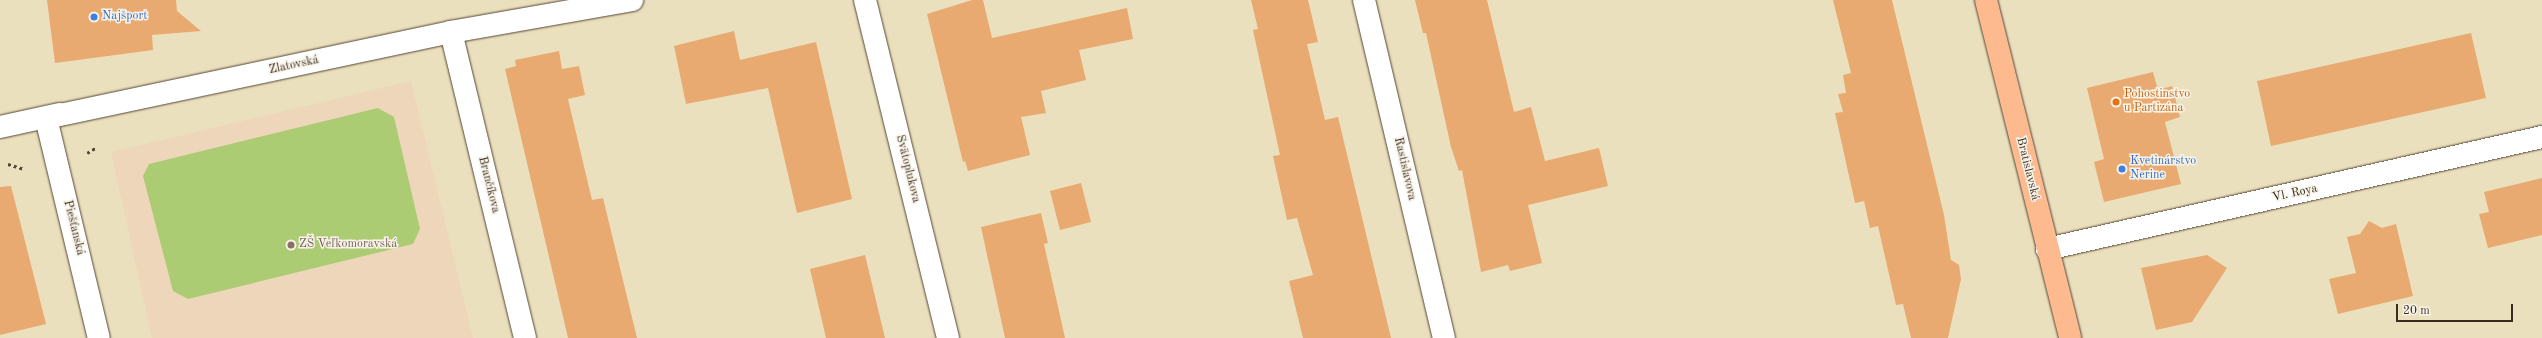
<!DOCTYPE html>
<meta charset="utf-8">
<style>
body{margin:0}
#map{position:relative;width:2542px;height:338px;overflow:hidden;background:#eae0bd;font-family:"Old Standard TT",serif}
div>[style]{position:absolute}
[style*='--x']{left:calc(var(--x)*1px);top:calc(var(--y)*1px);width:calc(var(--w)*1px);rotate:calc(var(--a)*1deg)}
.built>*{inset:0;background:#eed6bb}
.green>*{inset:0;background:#abcc73}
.building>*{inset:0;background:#e8aa71}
.path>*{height:2.5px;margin-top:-1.25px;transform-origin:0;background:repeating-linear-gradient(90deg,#554536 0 3px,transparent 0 6px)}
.roads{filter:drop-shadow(0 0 1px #554536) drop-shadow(0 0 1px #554536)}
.street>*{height:22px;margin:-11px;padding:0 11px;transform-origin:11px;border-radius:11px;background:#fff}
.primary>*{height:22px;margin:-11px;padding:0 11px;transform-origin:11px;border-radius:11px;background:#fcba8e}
.dots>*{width:11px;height:11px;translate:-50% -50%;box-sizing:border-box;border:2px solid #f7f3e8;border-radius:50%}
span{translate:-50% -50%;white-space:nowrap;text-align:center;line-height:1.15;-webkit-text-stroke:3px #f7f3e8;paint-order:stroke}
.shop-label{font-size:12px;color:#366cbe}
.left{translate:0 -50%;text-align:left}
.street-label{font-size:12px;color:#3b2a1e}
.food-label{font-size:12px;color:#c56008}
.education-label{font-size:12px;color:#785e54}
.scale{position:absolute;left:2396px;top:304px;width:117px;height:18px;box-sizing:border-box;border:2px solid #3b2a1e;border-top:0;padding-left:5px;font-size:12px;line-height:14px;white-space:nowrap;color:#3b2a1e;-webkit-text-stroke:3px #f7f3e8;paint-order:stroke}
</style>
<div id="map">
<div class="built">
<div style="clip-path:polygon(411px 81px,473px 338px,152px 338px,111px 152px)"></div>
</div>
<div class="green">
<div style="clip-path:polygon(378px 108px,394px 117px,420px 229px,413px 244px,188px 299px,173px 291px,143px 176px,149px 164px)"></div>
</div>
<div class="building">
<div style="clip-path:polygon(47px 0,176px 0,177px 11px,201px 31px,152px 35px,153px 50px,55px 63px)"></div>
<div style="clip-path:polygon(972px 0,983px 0,992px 38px,1127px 8px,1133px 39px,1079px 50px,1086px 80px,1041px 91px,1046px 113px,1021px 117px,1030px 155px,968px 171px,965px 161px,963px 162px,927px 14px)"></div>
<div style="clip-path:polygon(1251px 0,1308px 0,1318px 42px,1307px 44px,1325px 120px,1338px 117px,1391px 338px,1303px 338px,1289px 281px,1313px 275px,1297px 218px,1287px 220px,1273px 156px,1280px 155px,1253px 30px,1258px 29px)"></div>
<div style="clip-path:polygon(1415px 0,1487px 0,1514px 112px,1531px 107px,1545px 161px,1599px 148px,1608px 186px,1528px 205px,1542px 263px,1510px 271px,1508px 265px,1481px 272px,1462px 170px,1459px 171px,1451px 147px,1426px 33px,1423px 33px)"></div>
<div style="clip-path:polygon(1833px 0,1892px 0,1944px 215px,1951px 260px,1959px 265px,1961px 279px,1948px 338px,1911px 338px,1903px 304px,1896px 305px,1878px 226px,1870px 228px,1864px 201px,1855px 203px,1835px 113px,1843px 112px,1838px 94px,1846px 93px,1843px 75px,1851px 73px)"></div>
<div style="clip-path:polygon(734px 31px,740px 60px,816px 42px,852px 199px,797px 213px,768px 88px,686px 104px,674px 46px)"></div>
<div style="clip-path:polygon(2471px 33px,2486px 98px,2271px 146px,2257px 81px)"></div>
<div style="clip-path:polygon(559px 51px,562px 69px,579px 66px,585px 95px,568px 99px,592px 200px,603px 198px,637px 338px,568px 338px,505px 69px,516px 66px,515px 60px)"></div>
<div style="clip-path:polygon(2153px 72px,2158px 90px,2172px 86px,2180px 117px,2165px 122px,2181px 184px,2104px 202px,2094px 162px,2104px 159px,2087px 88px)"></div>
<div style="clip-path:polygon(2542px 178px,2542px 235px,2488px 248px,2479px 214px,2489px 212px,2484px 192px)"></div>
<div style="clip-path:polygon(1081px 183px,1091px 222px,1060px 230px,1050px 191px)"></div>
<div style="clip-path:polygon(11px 186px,46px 324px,0 335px,0 187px)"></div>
<div style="clip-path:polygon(1041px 213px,1048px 243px,1044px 244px,1065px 338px,1005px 338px,981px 227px)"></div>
<div style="clip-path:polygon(2369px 221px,2382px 228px,2396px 224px,2413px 296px,2338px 314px,2329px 279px,2356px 273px,2347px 237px,2360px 234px)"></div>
<div style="clip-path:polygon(865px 255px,885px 338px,826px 338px,810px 269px)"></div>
<div style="clip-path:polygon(2207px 255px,2227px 268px,2192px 322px,2156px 330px,2141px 268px)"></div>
</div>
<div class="path">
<div style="--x:87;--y:153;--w:12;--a:-31"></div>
<div style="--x:8;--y:164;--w:17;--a:17"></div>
</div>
<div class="roads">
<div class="street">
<div style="--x:865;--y:0;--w:348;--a:76.2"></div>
<div style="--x:1364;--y:0;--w:347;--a:76.7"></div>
<div style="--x:451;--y:32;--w:315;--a:76.4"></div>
<div style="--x:46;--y:118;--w:414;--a:-12"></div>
<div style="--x:451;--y:32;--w:184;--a:-10"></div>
<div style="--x:46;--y:118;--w:226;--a:76.5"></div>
<div style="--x:0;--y:127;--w:61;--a:-12.2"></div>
<div style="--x:2047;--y:249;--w:508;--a:-12.75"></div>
</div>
<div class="primary">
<div style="--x:1986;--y:0;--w:348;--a:76"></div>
</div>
</div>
<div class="dots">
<div style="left:94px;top:17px;background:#3f7fe0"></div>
<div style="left:2116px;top:102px;background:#e8710a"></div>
<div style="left:2122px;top:169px;background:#3f7fe0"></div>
<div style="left:291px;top:245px;background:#8d6e63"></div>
</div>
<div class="shop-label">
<span class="left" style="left:102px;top:17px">Najšport</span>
<span class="left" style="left:2130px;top:169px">Kvetinárstvo<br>Nerine</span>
</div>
<div class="street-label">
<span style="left:294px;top:66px;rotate:-12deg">Zlatovská</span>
<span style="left:907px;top:169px;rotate:76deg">Svätoplukova</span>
<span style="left:1404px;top:169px;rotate:77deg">Rastislavova</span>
<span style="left:2027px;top:169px;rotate:76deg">Bratislavská</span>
<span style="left:488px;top:185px;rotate:76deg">Brančíkova</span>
<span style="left:2295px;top:194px;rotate:-12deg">Vl. Roya</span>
<span style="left:73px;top:228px;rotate:76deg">Piešťanská</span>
</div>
<div class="food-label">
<span class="left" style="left:2124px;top:102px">Pohostinstvo<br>u Partizána</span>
</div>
<div class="education-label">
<span class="left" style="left:299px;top:245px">ZŠ Veľkomoravská</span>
</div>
<div class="scale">20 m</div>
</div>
